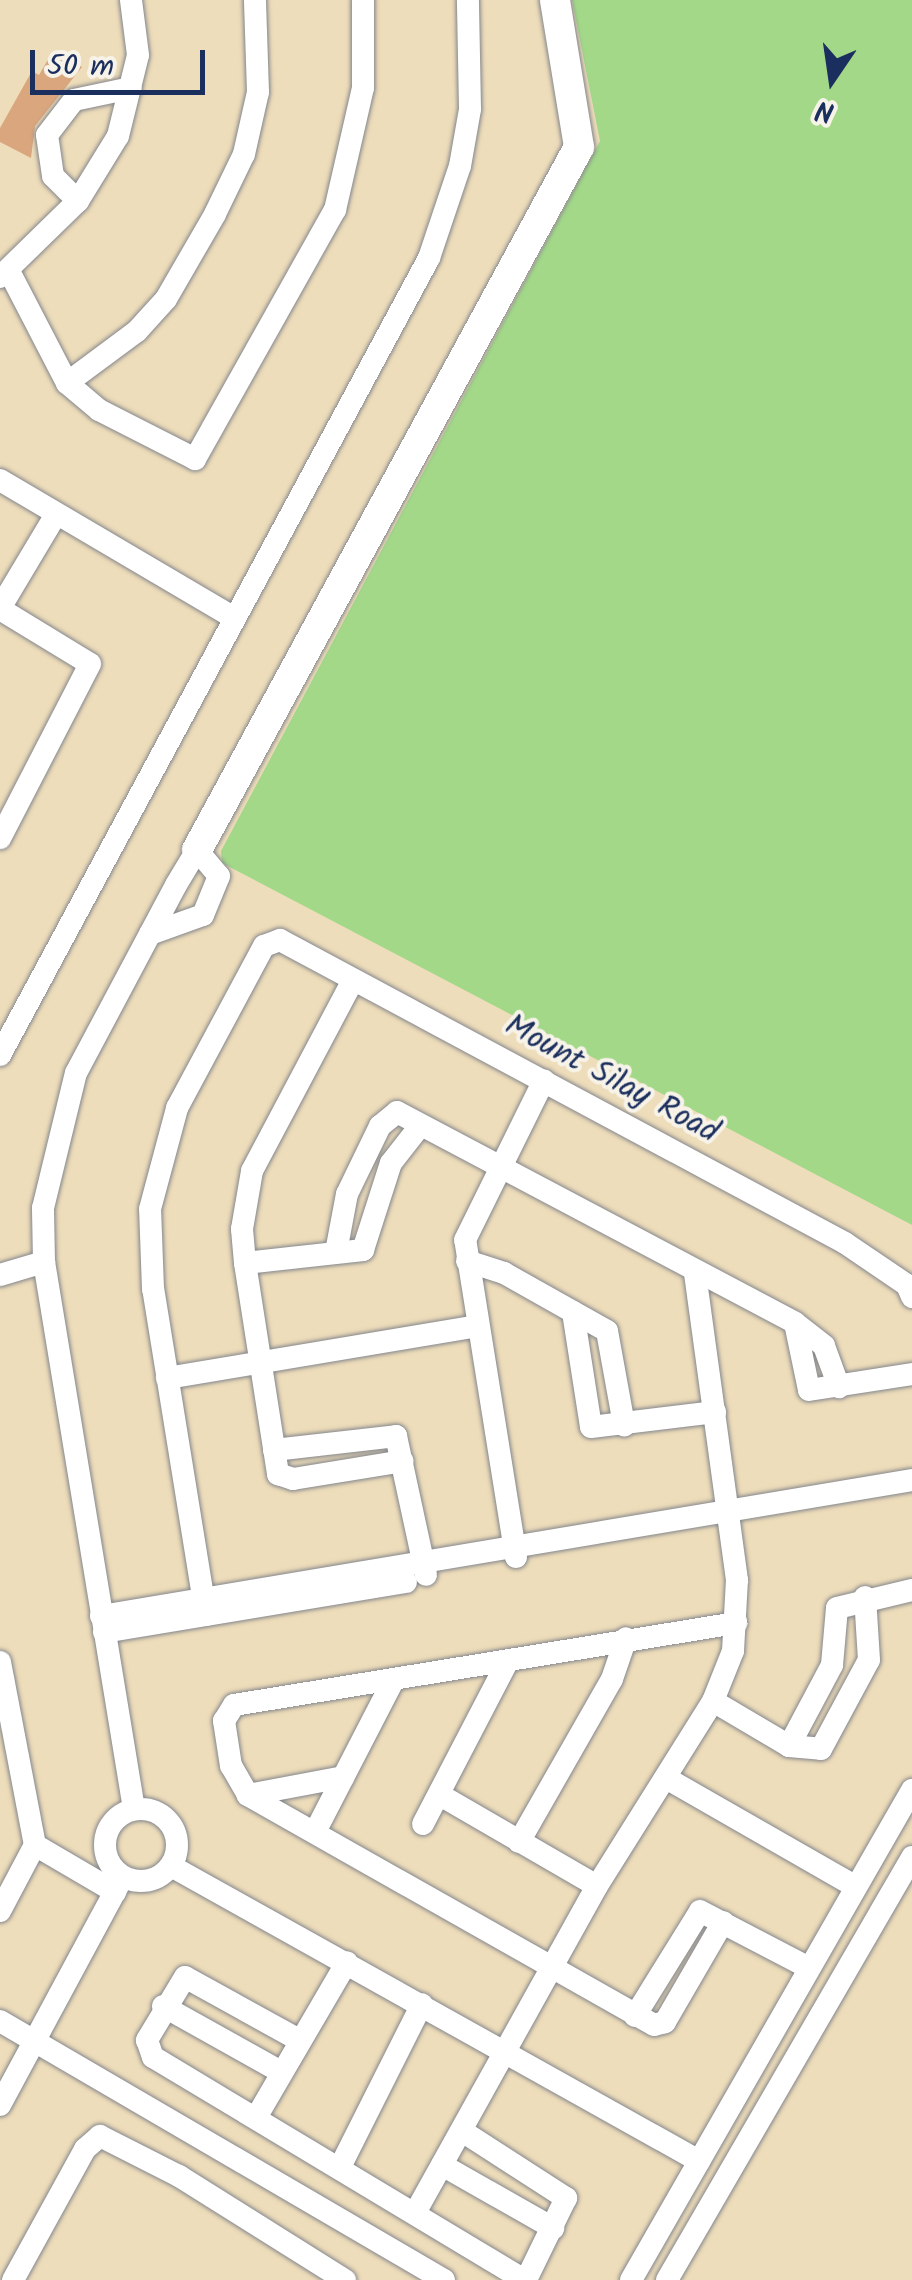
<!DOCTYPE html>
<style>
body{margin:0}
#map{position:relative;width:912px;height:2280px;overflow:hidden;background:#eeddba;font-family:Kalam,sans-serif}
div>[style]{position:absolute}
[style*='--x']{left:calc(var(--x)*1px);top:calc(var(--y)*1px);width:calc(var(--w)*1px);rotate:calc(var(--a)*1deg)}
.green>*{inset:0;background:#a3d889}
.building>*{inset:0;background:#daa67e}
.roads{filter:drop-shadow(0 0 2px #84868c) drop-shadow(0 0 2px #84868c)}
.street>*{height:22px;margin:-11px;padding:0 11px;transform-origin:11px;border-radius:11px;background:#fff}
.street>.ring{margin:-11px;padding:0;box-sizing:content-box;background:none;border:22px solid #fff;border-radius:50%}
.secondary>*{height:30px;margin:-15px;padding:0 15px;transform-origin:15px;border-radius:15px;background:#fff}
span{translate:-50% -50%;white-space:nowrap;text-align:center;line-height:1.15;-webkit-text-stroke:8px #f7f3e8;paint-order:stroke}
.street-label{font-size:32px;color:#1b2f5e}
.north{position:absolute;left:782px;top:30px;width:100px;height:100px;-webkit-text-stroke:8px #f7f3e8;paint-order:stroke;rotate:193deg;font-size:28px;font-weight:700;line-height:40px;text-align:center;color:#1b2f5e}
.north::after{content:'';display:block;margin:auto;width:35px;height:45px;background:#1b2f5e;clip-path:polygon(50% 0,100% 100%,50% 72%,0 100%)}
.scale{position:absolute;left:30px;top:50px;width:175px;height:45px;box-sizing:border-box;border:5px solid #1b2f5e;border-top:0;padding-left:12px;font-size:30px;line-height:35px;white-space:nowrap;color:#1b2f5e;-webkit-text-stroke:8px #f7f3e8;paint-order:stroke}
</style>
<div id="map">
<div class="green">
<div style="clip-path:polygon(572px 0,912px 0,912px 1225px,222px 863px,221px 851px,600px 141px)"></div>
</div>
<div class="building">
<div style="clip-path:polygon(53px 51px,82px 67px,35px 126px,31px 158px,0 142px,0 128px,32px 71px,39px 75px)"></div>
</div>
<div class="roads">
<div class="street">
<div style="--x:78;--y:201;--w:35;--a:-135"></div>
<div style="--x:53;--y:176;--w:41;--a:-98.3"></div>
<div style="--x:47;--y:135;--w:44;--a:-52.4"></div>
<div style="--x:74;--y:100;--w:58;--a:-11.9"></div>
<div style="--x:10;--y:273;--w:124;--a:62.6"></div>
<div style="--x:67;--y:383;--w:42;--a:40.2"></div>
<div style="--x:99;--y:410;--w:108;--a:27"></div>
<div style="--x:195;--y:459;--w:286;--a:-60.7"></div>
<div style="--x:335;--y:210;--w:125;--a:-77.1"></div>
<div style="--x:363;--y:88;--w:88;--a:-90"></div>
<div style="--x:0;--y:277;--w:109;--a:-44.3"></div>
<div style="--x:78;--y:201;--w:76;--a:-58.4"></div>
<div style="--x:118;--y:136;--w:83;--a:-76.1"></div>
<div style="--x:138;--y:55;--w:55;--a:-97.3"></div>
<div style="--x:67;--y:383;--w:87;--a:-36.6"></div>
<div style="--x:137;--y:331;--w:43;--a:-47.8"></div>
<div style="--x:166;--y:299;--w:98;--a:-60"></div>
<div style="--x:215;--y:214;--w:67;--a:-64.2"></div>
<div style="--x:244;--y:154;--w:64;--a:-77.3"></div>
<div style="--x:258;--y:92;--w:92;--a:-91.9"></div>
<div style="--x:0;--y:480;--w:272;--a:30.5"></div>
<div style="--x:0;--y:608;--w:107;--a:-59.1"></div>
<div style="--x:0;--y:609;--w:105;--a:31.4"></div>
<div style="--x:90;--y:664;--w:196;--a:117.3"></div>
<div style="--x:352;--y:982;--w:214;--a:117.9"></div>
<div style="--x:252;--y:1171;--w:59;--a:99.8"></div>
<div style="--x:242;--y:1229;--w:34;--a:85"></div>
<div style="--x:245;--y:1263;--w:214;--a:81.1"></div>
<div style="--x:278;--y:1474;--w:16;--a:18"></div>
<div style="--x:293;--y:1479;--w:111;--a:-9.3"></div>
<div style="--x:0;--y:1055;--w:905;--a:-61.71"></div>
<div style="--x:429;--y:258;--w:97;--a:-71.4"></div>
<div style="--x:460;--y:166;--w:58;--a:-80"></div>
<div style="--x:470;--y:109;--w:109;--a:-91.1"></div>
<div style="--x:336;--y:1252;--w:59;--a:-79.3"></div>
<div style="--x:347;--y:1194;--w:76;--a:-64.1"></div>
<div style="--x:380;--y:1126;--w:22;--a:-39"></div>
<div style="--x:397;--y:1112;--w:450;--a:27.9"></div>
<div style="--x:795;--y:1323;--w:37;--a:38"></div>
<div style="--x:824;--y:1346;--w:44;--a:69.9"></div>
<div style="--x:467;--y:1261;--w:39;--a:18"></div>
<div style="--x:504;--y:1273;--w:118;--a:29.4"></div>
<div style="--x:607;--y:1331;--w:96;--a:79.7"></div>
<div style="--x:245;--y:1263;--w:119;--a:-6.3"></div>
<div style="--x:363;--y:1250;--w:91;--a:-72.2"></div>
<div style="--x:391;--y:1163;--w:47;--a:-51.9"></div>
<div style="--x:0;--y:1275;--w:46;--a:-16.5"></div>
<div style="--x:573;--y:1312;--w:116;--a:81.1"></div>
<div style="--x:591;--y:1427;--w:125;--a:-6.9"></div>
<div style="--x:795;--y:1323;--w:68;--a:78.2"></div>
<div style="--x:809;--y:1390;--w:104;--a:-8.8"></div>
<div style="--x:167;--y:1378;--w:314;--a:-9.5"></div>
<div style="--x:274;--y:1450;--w:123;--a:-6.5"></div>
<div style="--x:396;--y:1436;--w:142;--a:77.8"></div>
<div style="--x:516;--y:1557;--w:321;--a:-99.1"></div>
<div style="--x:465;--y:1240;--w:178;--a:-63.7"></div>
<div style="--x:206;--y:1615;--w:330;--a:-99.2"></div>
<div style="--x:153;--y:1289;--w:80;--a:-92.1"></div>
<div style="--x:150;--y:1209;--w:105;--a:-75"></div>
<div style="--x:177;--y:1108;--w:184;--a:-61.8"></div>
<div style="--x:264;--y:946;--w:17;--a:-21"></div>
<div style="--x:280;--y:940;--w:641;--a:28.2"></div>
<div style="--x:845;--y:1243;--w:75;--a:34.1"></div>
<div style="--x:907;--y:1285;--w:13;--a:67"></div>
<div style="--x:101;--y:1616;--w:822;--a:-9.52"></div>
<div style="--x:104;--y:1632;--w:306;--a:-9.4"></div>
<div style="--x:0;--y:1662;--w:186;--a:79.2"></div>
<div style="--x:35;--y:1845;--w:93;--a:30.4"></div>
<div style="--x:713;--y:1701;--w:88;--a:30.6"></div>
<div style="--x:789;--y:1746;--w:32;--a:5"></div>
<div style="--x:821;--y:1749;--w:101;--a:-61.7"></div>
<div style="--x:869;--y:1660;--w:63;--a:-93.6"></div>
<div style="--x:789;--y:1746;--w:92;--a:-62"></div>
<div style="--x:832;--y:1665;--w:57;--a:-85"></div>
<div style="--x:837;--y:1608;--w:77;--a:-13.5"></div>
<div style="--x:666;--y:1778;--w:219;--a:29.8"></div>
<div style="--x:248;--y:1795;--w:97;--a:-10.7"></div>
<div style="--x:440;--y:1795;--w:181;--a:30.1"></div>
<div class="ring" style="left:105px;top:1809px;width:50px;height:50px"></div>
<div style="--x:134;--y:1809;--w:554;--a:-99.34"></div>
<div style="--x:44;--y:1262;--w:54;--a:-91.1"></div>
<div style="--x:43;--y:1208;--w:139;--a:-76.3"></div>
<div style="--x:76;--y:1073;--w:157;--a:-62"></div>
<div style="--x:150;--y:934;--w:55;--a:-62"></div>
<div style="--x:176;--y:885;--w:41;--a:-59"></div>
<div style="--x:197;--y:850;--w:34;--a:50"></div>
<div style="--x:219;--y:876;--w:42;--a:112.3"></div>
<div style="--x:203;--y:915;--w:56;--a:160.3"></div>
<div style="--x:423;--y:1824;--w:184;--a:-62.5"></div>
<div style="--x:315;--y:1832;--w:172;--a:-62.7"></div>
<div style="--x:519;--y:1842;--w:188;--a:-60.3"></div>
<div style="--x:612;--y:1679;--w:43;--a:-71.1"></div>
<div style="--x:171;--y:1866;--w:605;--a:29.19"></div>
<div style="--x:0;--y:1911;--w:75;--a:-62.1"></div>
<div style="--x:723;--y:1922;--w:116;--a:120.1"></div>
<div style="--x:665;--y:2022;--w:11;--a:165"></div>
<div style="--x:654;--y:2025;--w:467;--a:-150.5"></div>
<div style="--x:248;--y:1795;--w:34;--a:-120"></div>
<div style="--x:231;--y:1766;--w:46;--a:-98.8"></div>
<div style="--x:224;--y:1721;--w:19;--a:-58"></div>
<div style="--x:234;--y:1705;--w:509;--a:-9.28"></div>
<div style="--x:163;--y:2006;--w:135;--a:29.2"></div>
<div style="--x:635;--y:2016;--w:123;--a:-58.2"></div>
<div style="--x:700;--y:1911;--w:123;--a:27.6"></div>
<div style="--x:0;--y:2021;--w:514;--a:30.26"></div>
<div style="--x:299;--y:2040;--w:130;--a:-151.1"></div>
<div style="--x:185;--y:1977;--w:74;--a:121.1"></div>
<div style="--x:147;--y:2040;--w:18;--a:71"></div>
<div style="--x:153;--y:2057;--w:433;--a:31"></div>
<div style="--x:0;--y:2105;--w:259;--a:-61.7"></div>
<div style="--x:257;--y:2116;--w:178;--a:-59.7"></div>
<div style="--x:462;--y:2131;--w:124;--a:32.8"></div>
<div style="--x:566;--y:2198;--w:91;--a:116"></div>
<div style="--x:442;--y:2165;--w:128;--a:29.6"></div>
<div style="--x:340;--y:2167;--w:182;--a:-63.3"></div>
<div style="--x:415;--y:2213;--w:374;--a:-60.9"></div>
<div style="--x:597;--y:1886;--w:218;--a:-57.9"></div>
<div style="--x:713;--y:1701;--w:54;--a:-68.2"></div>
<div style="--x:733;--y:1651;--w:71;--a:-86.8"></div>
<div style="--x:737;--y:1580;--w:308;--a:-97.8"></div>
<div style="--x:13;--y:2280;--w:149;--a:-61.2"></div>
<div style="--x:85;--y:2149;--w:20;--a:-41"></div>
<div style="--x:100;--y:2136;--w:89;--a:26.9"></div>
<div style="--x:179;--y:2176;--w:196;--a:32.1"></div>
<div style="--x:631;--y:2280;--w:565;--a:-60.17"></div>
<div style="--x:667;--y:2280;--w:489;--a:-59.9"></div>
</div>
<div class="secondary">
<div style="--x:197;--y:850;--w:800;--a:-61.48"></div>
<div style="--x:579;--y:147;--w:149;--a:-99.3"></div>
</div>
</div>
<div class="street-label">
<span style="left:611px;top:1080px;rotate:28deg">Mount Silay Road</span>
</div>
<div class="north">N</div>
<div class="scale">50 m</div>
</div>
